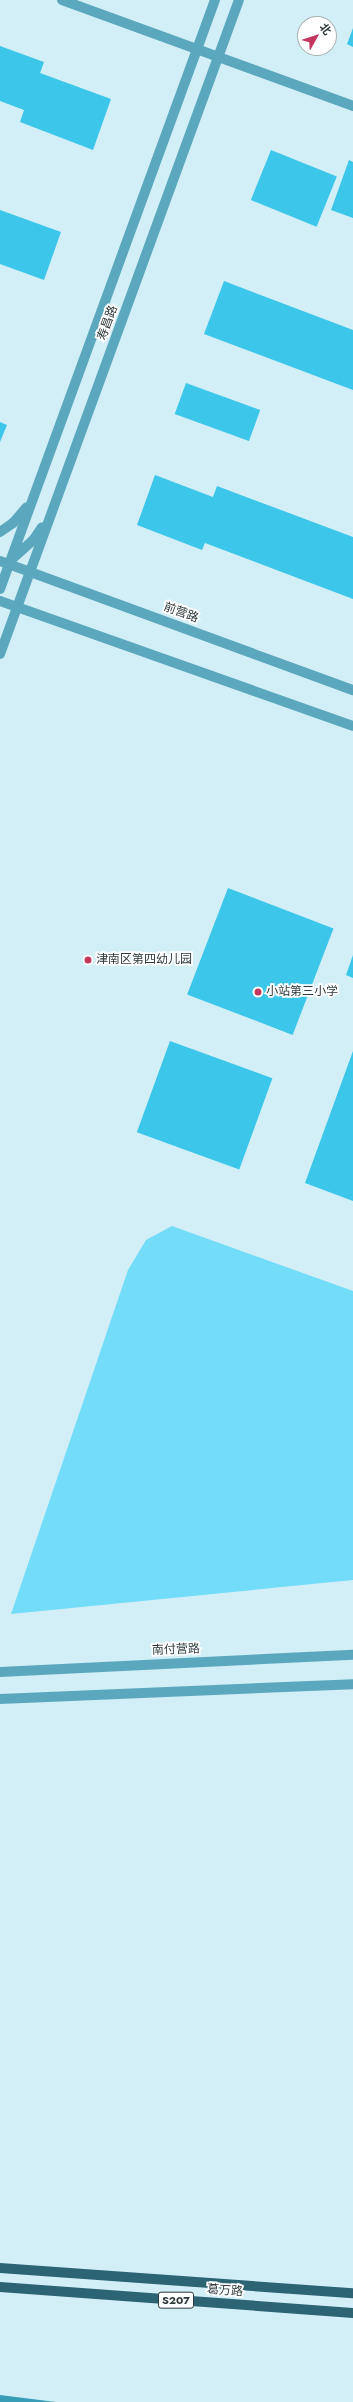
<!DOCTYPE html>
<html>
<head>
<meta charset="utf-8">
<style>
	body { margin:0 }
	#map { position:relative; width:353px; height:2402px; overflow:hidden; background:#d2eff8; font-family:Jost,"Noto Sans SC",sans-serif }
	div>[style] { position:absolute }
	.green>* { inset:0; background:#73dcf9 }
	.water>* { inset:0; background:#389eb8 }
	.building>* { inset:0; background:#3cc6e9; transform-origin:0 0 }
	.minor>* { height:10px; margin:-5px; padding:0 5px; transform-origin:5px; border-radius:5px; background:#5ba8be }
	.major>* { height:10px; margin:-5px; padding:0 5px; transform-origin:5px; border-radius:5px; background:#2d6474 }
	.dots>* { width:11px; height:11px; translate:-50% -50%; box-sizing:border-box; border:2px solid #fff; border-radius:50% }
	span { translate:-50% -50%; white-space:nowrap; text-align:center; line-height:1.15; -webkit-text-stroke:3.5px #fff; paint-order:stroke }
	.shield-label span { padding:1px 3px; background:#fff; border:1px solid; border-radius:3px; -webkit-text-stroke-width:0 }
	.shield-label { font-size:11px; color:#2d393c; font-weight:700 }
	.street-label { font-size:12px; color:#2d393c }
	.poi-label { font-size:12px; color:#2d393c }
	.left { translate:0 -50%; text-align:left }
	.north { position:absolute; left:297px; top:16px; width:40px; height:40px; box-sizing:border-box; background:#fff; border:1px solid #abb0b1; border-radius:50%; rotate:51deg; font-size:11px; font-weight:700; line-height:16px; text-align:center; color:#2d393c }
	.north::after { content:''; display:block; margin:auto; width:14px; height:18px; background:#c5365f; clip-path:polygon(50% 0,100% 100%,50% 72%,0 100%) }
</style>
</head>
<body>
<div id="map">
	<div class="green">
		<div style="clip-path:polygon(172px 1226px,353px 1291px,353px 1580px,11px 1614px,128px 1270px,146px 1240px)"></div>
	</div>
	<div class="water">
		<div style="clip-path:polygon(0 2395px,56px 2402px,0 2402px)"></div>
	</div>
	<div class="building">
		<div style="clip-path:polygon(353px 28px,353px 47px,347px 44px)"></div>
		<div style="clip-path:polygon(0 46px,44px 62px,40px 73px,111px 99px,93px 150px,20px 122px,24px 110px,0 101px)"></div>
		<div style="left:271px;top:150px;width:71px;height:54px;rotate:22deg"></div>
		<div style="clip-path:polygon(349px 160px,353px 162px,353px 218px,331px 210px)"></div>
		<div style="clip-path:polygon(0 210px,61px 232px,44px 280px,0 264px)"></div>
		<div style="clip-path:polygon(224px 281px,353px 330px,353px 390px,204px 334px)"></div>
		<div style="left:186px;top:383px;width:79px;height:33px;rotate:20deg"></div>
		<div style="clip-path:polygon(0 422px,7px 425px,0 442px)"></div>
		<div style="clip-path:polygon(155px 475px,213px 497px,217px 486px,353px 537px,353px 599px,205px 543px,202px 550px,137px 525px)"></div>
		<div style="left:228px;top:888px;width:113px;height:114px;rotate:21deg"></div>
		<div style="clip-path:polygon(353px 955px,353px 978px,346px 975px)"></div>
		<div style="left:170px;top:1041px;width:109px;height:97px;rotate:20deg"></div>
		<div style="clip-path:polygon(353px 1051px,353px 1201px,305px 1183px)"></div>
	</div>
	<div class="minor">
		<div style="left:62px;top:0;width:310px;rotate:20deg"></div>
		<div style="left:0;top:532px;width:16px;rotate:-35deg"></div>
		<div style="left:13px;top:523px;width:21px;rotate:-49deg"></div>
		<div style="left:11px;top:560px;width:31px;rotate:-42deg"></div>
		<div style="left:34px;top:539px;width:14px;rotate:-56deg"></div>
		<div style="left:0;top:561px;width:376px;rotate:20.1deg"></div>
		<div style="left:0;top:589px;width:627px;rotate:-69.95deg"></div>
		<div style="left:0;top:601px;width:374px;rotate:19.5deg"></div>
		<div style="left:0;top:654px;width:696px;rotate:-69.93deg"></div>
		<div style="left:0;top:1672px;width:353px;rotate:-2.8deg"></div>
		<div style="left:0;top:1699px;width:353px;rotate:-2.4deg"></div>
	</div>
	<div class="major">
		<div style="left:0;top:2268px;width:354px;rotate:4.1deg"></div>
		<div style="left:0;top:2287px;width:354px;rotate:4.2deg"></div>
	</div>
	<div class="dots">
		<div style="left:88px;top:960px;background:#c5365f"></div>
		<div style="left:258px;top:992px;background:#c5365f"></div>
	</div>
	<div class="shield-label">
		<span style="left:176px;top:2300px">S207</span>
	</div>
	<div class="street-label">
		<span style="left:108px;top:323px;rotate:-70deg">寿昌路</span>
		<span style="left:181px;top:613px;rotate:20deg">前营路</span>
		<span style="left:176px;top:1650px;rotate:-2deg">南付营路</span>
		<span style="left:225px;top:2291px;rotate:4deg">葛万路</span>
	</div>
	<div class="poi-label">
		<span class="left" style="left:96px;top:960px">津南区第四幼儿园</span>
		<span class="left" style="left:266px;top:992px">小站第三小学</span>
	</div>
	<div class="north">北</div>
</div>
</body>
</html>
